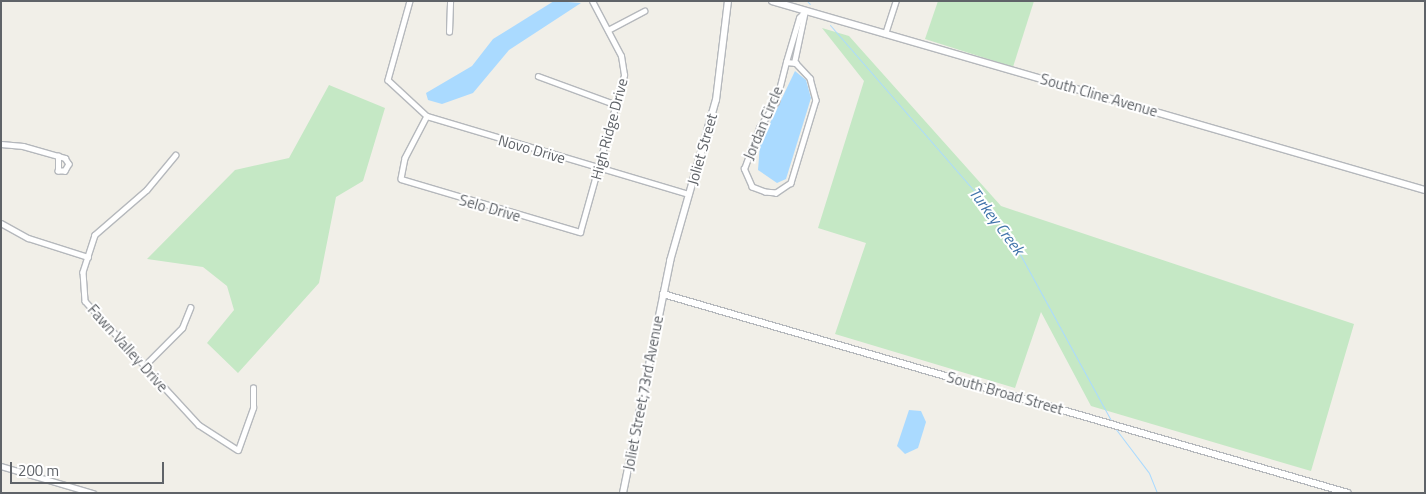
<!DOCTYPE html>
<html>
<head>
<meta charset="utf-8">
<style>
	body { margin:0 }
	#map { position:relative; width:1426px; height:494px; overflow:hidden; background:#f1efe8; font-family:"Titillium Web",sans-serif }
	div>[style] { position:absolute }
	.green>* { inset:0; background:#c5e8c5 }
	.water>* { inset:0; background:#aadaff }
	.stream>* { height:1px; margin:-0.5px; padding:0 0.5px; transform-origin:0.5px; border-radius:0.5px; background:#aadaff }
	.roads { filter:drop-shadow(1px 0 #b5b8bc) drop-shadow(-1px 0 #b5b8bc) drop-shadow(0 1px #b5b8bc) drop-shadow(0 -1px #b5b8bc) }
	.street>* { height:4.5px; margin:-2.25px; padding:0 2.25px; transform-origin:2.25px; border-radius:2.25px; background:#fff }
	.secondary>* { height:6px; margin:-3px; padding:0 3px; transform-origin:3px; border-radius:3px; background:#fff }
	span { translate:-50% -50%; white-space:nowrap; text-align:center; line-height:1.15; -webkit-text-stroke:4px #fff; paint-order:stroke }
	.street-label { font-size:15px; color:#5f6368 }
	.water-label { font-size:16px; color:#4174aa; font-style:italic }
	.frame { position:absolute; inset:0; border:2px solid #5f6368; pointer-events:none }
	.scale { position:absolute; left:10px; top:462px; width:154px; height:22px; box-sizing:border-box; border:2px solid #5f6368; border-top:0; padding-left:6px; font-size:15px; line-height:18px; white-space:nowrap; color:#5f6368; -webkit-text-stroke:4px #fff; paint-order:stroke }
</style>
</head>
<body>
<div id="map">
	<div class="green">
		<div style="clip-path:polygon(938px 1px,1034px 1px,1013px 67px,925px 39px)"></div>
		<div style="clip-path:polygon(822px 28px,849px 36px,1001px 206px,1354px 324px,1311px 471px,1091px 406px,1041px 312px,1015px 388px,835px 334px,866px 243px,818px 228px,864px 81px)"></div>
		<div style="clip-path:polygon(329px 85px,385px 108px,363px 181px,336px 197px,319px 283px,238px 373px,207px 343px,234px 310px,227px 286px,203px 267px,147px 259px,235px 170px,289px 158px)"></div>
	</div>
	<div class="water">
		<div style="clip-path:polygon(554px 1px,581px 3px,509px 50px,473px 93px,442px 104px,428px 100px,426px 93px,472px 66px,493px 39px)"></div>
		<div style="clip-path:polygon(795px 71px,806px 80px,811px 98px,786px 179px,777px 183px,758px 170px,760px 144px)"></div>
		<div style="clip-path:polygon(909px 410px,921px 411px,926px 422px,918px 448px,905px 454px,897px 446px)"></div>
	</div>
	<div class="stream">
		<div style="left:807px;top:1px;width:4px;rotate:45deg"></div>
		<div style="left:830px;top:25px;width:265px;rotate:49deg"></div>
		<div style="left:1004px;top:225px;width:225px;rotate:61.3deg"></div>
		<div style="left:1115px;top:428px;width:56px;rotate:52.9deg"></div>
		<div style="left:1149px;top:473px;width:22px;rotate:68deg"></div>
	</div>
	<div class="roads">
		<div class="street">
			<div style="left:410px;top:1px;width:82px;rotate:105.6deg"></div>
			<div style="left:388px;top:80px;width:53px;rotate:42.7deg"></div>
			<div style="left:427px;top:116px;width:273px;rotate:16.6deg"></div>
			<div style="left:608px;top:30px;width:41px;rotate:-27.8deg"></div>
			<div style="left:449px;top:32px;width:31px;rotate:-88deg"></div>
			<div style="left:885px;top:34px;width:35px;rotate:-72deg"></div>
			<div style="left:786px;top:62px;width:10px;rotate:6deg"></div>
			<div style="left:796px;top:63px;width:21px;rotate:47deg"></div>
			<div style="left:810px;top:78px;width:23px;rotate:75deg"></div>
			<div style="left:816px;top:100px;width:87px;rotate:106.8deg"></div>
			<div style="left:791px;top:183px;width:18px;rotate:146deg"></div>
			<div style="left:776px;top:193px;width:11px;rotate:-175deg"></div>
			<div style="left:765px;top:192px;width:14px;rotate:-159deg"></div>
			<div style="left:752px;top:187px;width:20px;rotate:-114deg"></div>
			<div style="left:744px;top:169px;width:44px;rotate:-69.9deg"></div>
			<div style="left:759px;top:128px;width:31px;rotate:-57deg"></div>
			<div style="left:776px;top:102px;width:41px;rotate:-76deg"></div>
			<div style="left:786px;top:62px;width:46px;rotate:-73.5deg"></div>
			<div style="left:799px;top:18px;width:9px;rotate:-49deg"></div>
			<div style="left:794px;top:63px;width:53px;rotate:-78.1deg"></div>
			<div style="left:538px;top:76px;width:84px;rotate:20.2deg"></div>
			<div style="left:427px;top:116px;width:47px;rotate:117.6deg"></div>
			<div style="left:405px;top:158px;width:21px;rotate:101deg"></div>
			<div style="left:401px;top:179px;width:187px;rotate:16.5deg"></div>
			<div style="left:580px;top:232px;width:163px;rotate:-74.3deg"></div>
			<div style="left:624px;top:75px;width:19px;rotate:-99deg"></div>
			<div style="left:621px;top:56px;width:62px;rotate:-117.8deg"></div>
			<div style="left:1px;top:144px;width:22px;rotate:5deg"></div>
			<div style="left:23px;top:146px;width:44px;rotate:15.9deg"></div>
			<div style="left:65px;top:158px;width:7px;rotate:56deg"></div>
			<div style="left:69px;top:164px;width:8px;rotate:120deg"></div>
			<div style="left:65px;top:171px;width:7px;rotate:180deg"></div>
			<div style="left:58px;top:171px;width:15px;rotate:-90deg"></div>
			<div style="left:176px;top:155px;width:45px;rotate:129.6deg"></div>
			<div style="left:147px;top:190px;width:69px;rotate:139.1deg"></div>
			<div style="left:95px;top:235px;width:39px;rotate:108deg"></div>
			<div style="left:83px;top:272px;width:29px;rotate:86deg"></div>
			<div style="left:85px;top:301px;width:168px;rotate:47.4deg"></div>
			<div style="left:199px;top:425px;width:46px;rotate:32.7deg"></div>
			<div style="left:238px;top:450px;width:45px;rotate:-70.3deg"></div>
			<div style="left:253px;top:408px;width:20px;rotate:-90deg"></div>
			<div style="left:1px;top:223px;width:31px;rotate:29deg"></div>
			<div style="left:28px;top:238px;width:63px;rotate:17.6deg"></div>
			<div style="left:144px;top:366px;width:54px;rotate:-45deg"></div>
			<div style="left:182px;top:328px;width:22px;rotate:-68deg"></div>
			<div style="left:1px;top:466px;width:96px;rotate:16.4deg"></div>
		</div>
		<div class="secondary">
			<div style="left:772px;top:1px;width:680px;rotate:16.14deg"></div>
			<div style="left:663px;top:294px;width:713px;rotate:16.2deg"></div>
			<div style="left:623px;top:493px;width:237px;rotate:-78.5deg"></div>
			<div style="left:670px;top:261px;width:167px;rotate:-74.1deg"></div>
			<div style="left:716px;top:100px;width:100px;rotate:-83.1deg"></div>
		</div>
	</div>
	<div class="street-label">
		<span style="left:1099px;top:95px;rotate:16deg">South Cline Avenue</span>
		<span style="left:763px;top:123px;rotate:-67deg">Jordan Circle</span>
		<span style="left:609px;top:129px;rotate:-75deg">High Ridge Drive</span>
		<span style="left:532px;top:149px;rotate:16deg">Novo Drive</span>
		<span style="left:702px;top:149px;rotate:-74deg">Joliet Street</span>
		<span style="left:490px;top:208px;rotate:16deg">Selo Drive</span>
		<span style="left:128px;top:348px;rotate:48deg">Fawn Valley Drive</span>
		<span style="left:643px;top:393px;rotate:-79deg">Joliet Street;73rd Avenue</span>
		<span style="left:1005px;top:393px;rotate:16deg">South Broad Street</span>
	</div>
	<div class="water-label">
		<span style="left:997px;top:221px;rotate:53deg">Turkey Creek</span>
	</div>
	<div class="frame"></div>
	<div class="scale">200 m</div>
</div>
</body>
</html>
